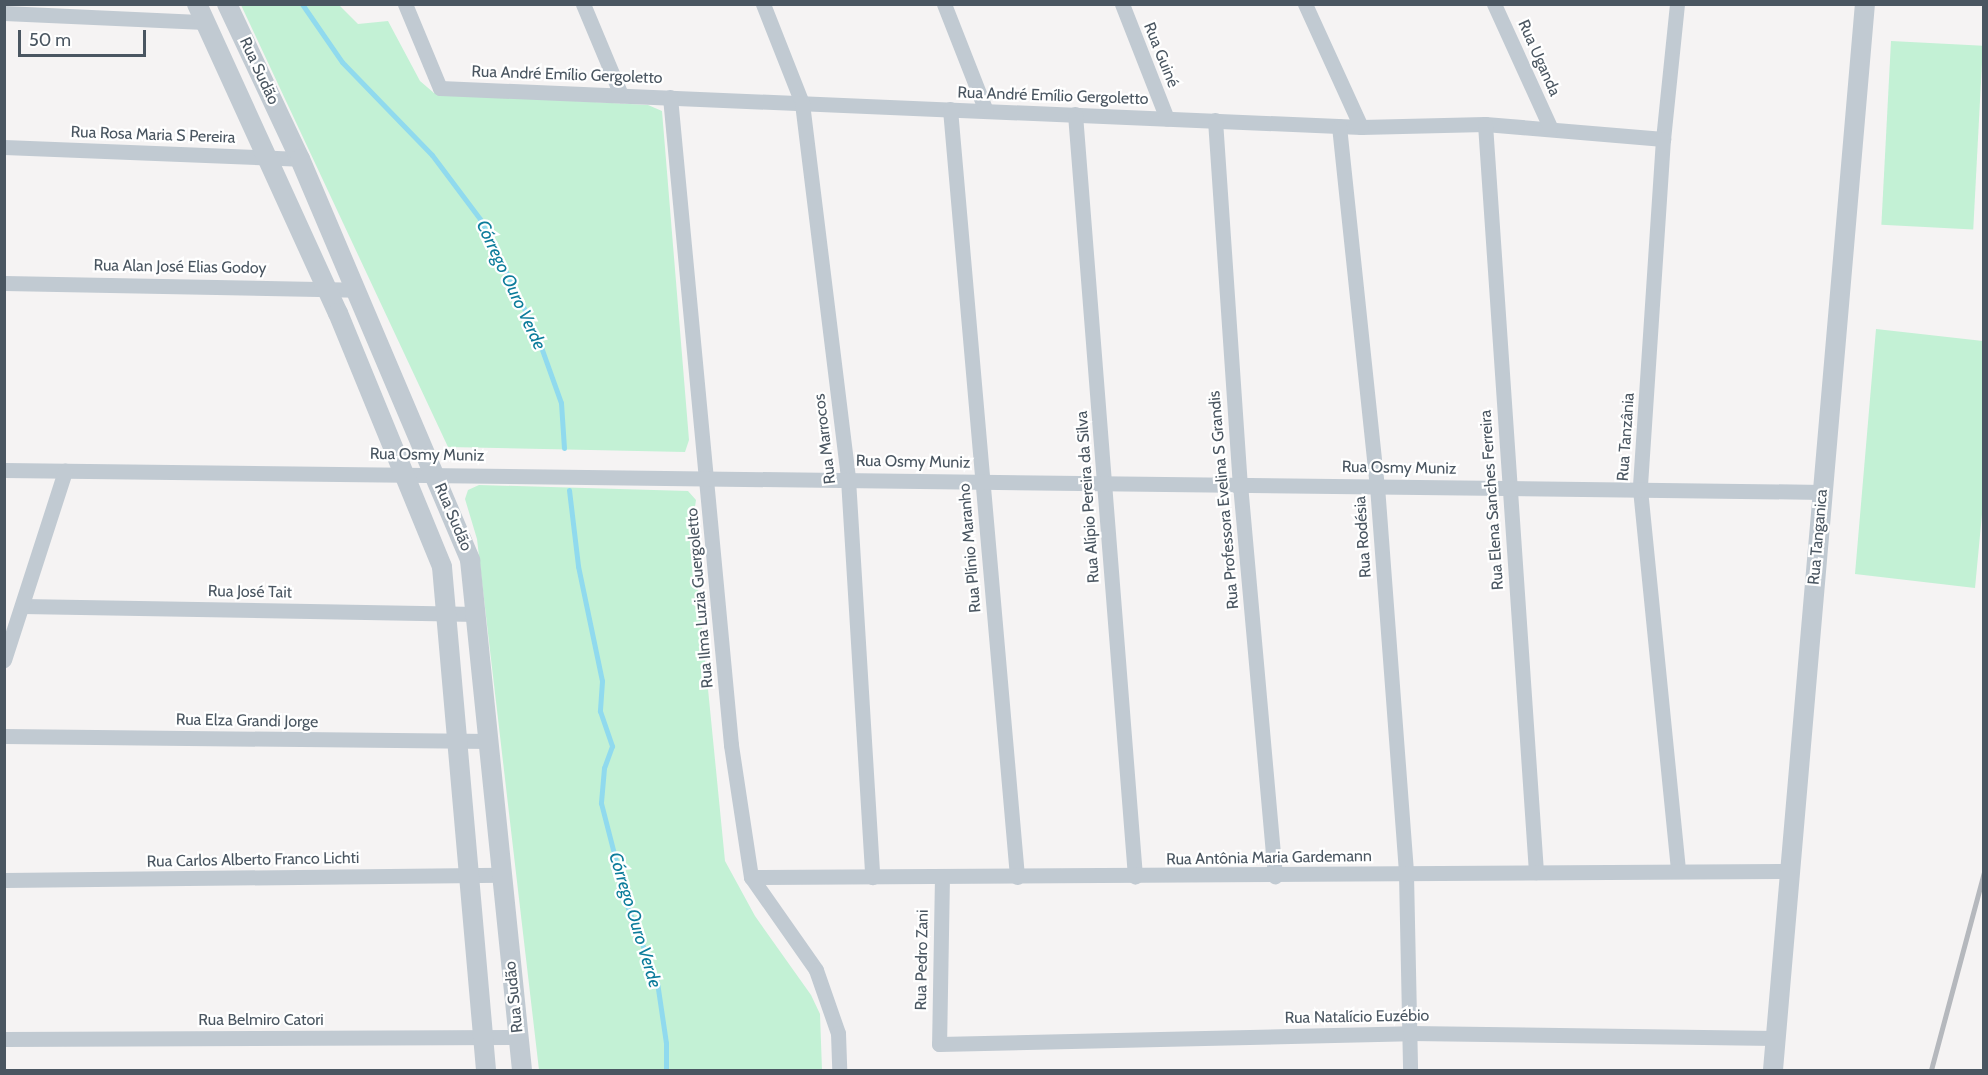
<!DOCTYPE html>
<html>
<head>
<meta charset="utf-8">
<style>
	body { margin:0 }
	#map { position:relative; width:1988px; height:1075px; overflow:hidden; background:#f5f3f3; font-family:Cabin,sans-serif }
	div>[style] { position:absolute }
	.green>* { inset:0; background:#c3f1d5; transform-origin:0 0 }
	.stream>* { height:5px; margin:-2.5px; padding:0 2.5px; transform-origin:2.5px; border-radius:2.5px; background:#90daee }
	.minor>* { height:15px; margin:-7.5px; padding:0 7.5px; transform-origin:7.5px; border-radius:7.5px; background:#c1cad2 }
	.tertiary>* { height:20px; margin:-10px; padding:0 10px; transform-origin:10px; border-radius:10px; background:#c1cad2 }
	.rail>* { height:4.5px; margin:-2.25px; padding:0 2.25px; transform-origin:2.25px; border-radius:2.25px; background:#b5b8bd }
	span { translate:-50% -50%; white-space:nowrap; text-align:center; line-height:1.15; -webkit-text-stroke:4.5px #fff; paint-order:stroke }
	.street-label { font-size:16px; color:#4a5661 }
	.water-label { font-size:18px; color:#0c7c9b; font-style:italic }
	.frame { position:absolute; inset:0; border:6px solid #4a5661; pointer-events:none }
	.scale { position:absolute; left:18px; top:30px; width:128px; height:27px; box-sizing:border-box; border:3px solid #4a5661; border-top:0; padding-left:8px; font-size:18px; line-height:21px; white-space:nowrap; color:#4a5661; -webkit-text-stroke:4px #fff; paint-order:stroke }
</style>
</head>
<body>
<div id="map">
	<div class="green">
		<div style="clip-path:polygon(241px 5px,339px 5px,358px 24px,388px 21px,420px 81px,434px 93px,648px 105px,662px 111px,689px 440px,685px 452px,448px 447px)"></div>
		<div style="left:1891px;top:41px;width:92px;height:184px;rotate:3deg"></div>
		<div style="clip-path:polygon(1876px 329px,1983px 341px,1984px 493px,1975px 588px,1855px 574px)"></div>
		<div style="clip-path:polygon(479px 485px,688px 491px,696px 500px,692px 527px,725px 861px,755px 916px,811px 995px,820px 1014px,822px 1070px,539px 1070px,477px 539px,465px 499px,468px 490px)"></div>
	</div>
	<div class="stream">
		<div style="left:302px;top:4px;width:70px;rotate:55.4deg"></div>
		<div style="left:342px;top:62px;width:129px;rotate:45.9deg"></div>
		<div style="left:432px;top:155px;width:80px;rotate:53.1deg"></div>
		<div style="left:480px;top:219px;width:127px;rotate:63.8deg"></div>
		<div style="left:536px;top:333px;width:74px;rotate:70.3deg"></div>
		<div style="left:561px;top:403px;width:45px;rotate:86.2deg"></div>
		<div style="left:569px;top:490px;width:77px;rotate:83.2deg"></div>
		<div style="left:578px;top:566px;width:117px;rotate:78.2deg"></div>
		<div style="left:602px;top:681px;width:30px;rotate:94deg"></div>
		<div style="left:600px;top:711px;width:37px;rotate:71deg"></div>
		<div style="left:612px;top:746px;width:23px;rotate:110deg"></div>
		<div style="left:604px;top:768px;width:35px;rotate:95deg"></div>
		<div style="left:601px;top:803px;width:108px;rotate:75.6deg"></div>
		<div style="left:628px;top:908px;width:79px;rotate:68.6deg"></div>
		<div style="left:657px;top:982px;width:62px;rotate:81.6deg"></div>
		<div style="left:666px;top:1043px;width:27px;rotate:90deg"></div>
	</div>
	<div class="minor">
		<div style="left:405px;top:4px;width:91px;rotate:67.4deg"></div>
		<div style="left:440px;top:88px;width:922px;rotate:2.42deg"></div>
		<div style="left:1361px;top:127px;width:124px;rotate:-1.4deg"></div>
		<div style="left:1485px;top:124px;width:179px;rotate:4.8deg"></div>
		<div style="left:583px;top:4px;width:99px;rotate:67.3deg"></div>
		<div style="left:763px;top:4px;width:106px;rotate:68.5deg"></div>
		<div style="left:802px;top:103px;width:379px;rotate:83deg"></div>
		<div style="left:848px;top:479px;width:399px;rotate:86.5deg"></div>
		<div style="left:944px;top:4px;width:115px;rotate:68.6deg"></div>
		<div style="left:1122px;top:4px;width:123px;rotate:68.6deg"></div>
		<div style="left:1305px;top:4px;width:135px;rotate:65.5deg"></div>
		<div style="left:1494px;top:4px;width:135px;rotate:65.5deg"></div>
		<div style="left:1677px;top:4px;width:136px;rotate:95.9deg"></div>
		<div style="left:1663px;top:139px;width:351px;rotate:93.8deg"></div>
		<div style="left:1640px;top:489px;width:384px;rotate:84.3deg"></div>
		<div style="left:4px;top:13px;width:201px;rotate:2.6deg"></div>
		<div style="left:670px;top:97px;width:651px;rotate:84.62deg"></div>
		<div style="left:731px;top:745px;width:134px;rotate:81.4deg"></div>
		<div style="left:751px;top:877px;width:113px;rotate:55deg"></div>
		<div style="left:816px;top:970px;width:67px;rotate:70.8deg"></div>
		<div style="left:838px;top:1033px;width:37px;rotate:88deg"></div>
		<div style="left:950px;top:109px;width:771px;rotate:85.01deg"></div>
		<div style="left:1075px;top:114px;width:765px;rotate:85.5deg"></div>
		<div style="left:1215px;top:120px;width:365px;rotate:86.1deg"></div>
		<div style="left:1240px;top:484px;width:394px;rotate:84.9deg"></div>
		<div style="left:1485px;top:124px;width:750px;rotate:86.1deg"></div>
		<div style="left:1339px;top:126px;width:362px;rotate:84deg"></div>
		<div style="left:1377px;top:486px;width:389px;rotate:85.7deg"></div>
		<div style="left:1406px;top:874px;width:196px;rotate:88.8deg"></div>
		<div style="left:4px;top:147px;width:296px;rotate:2.3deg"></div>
		<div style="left:4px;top:283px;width:352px;rotate:1.1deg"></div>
		<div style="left:4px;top:470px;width:1818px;rotate:0.69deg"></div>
		<div style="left:22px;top:606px;width:455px;rotate:1deg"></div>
		<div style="left:4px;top:660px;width:199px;rotate:-72.1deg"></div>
		<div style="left:4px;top:736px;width:486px;rotate:0.6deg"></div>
		<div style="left:942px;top:876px;width:168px;rotate:91deg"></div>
		<div style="left:939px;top:1044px;width:471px;rotate:-1.3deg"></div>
		<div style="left:1410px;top:1033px;width:365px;rotate:0.8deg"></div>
		<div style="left:751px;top:877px;width:1037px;rotate:-0.33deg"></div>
		<div style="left:4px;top:880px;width:498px;rotate:-0.6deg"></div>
		<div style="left:4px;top:1039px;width:514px;rotate:-0.22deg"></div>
	</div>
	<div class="tertiary">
		<div style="left:197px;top:4px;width:340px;rotate:65.5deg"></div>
		<div style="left:338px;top:313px;width:274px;rotate:67.7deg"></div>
		<div style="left:442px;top:567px;width:505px;rotate:85deg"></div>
		<div style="left:227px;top:4px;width:171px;rotate:64.8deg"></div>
		<div style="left:300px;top:159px;width:436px;rotate:67deg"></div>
		<div style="left:470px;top:560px;width:513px;rotate:84.18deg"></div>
		<div style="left:1773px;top:1070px;width:1070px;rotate:-85.07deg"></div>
	</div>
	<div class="rail">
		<div style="left:1931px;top:1070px;width:205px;rotate:-75deg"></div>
	</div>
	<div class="street-label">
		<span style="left:1161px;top:55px;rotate:68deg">Rua Guiné</span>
		<span style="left:1539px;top:58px;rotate:66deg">Rua Uganda</span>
		<span style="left:259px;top:71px;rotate:65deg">Rua Sudão</span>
		<span style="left:567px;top:75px;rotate:2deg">Rua André Emílio Gergoletto</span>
		<span style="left:1053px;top:96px;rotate:2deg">Rua André Emílio Gergoletto</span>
		<span style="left:153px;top:135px;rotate:2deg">Rua Rosa Maria S Pereira</span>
		<span style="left:180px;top:267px;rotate:1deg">Rua Alan José Elias Godoy</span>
		<span style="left:1626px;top:437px;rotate:-86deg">Rua Tanzânia</span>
		<span style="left:825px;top:439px;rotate:-97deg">Rua Marrocos</span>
		<span style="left:427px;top:455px;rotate:1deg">Rua Osmy Muniz</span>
		<span style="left:913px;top:462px;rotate:1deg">Rua Osmy Muniz</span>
		<span style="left:1399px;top:468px;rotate:1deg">Rua Osmy Muniz</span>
		<span style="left:1088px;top:497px;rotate:-94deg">Rua Alípio Pereira da Silva</span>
		<span style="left:1224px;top:500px;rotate:-95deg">Rua Professora Evelina S Grandis</span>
		<span style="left:1492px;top:500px;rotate:-94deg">Rua Elena Sanches Ferreira</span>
		<span style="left:453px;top:517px;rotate:67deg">Rua Sudão</span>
		<span style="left:1363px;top:537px;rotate:-94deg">Rua Rodésia</span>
		<span style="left:1818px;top:537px;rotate:-85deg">Rua Tanganica</span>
		<span style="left:970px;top:548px;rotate:-95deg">Rua Plínio Maranho</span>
		<span style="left:250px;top:592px;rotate:1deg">Rua José Tait</span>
		<span style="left:700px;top:598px;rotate:-95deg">Rua Ilma Luzia Guergoletto</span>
		<span style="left:247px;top:721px;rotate:1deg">Rua Elza Grandi Jorge</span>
		<span style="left:1269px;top:858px;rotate:-1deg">Rua Antônia Maria Gardemann</span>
		<span style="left:253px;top:860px;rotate:-1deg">Rua Carlos Alberto Franco Lichti</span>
		<span style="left:922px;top:960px;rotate:-89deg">Rua Pedro Zani</span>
		<span style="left:514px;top:997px;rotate:-96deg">Rua Sudão</span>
		<span style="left:1357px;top:1017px;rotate:-1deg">Rua Natalício Euzébio</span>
		<span style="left:261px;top:1020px">Rua Belmiro Catori</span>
	</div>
	<div class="water-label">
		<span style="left:511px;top:285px;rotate:65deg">Córrego Ouro Verde</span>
		<span style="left:635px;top:920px;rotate:73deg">Córrego Ouro Verde</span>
	</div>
	<div class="frame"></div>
	<div class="scale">50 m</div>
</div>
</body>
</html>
